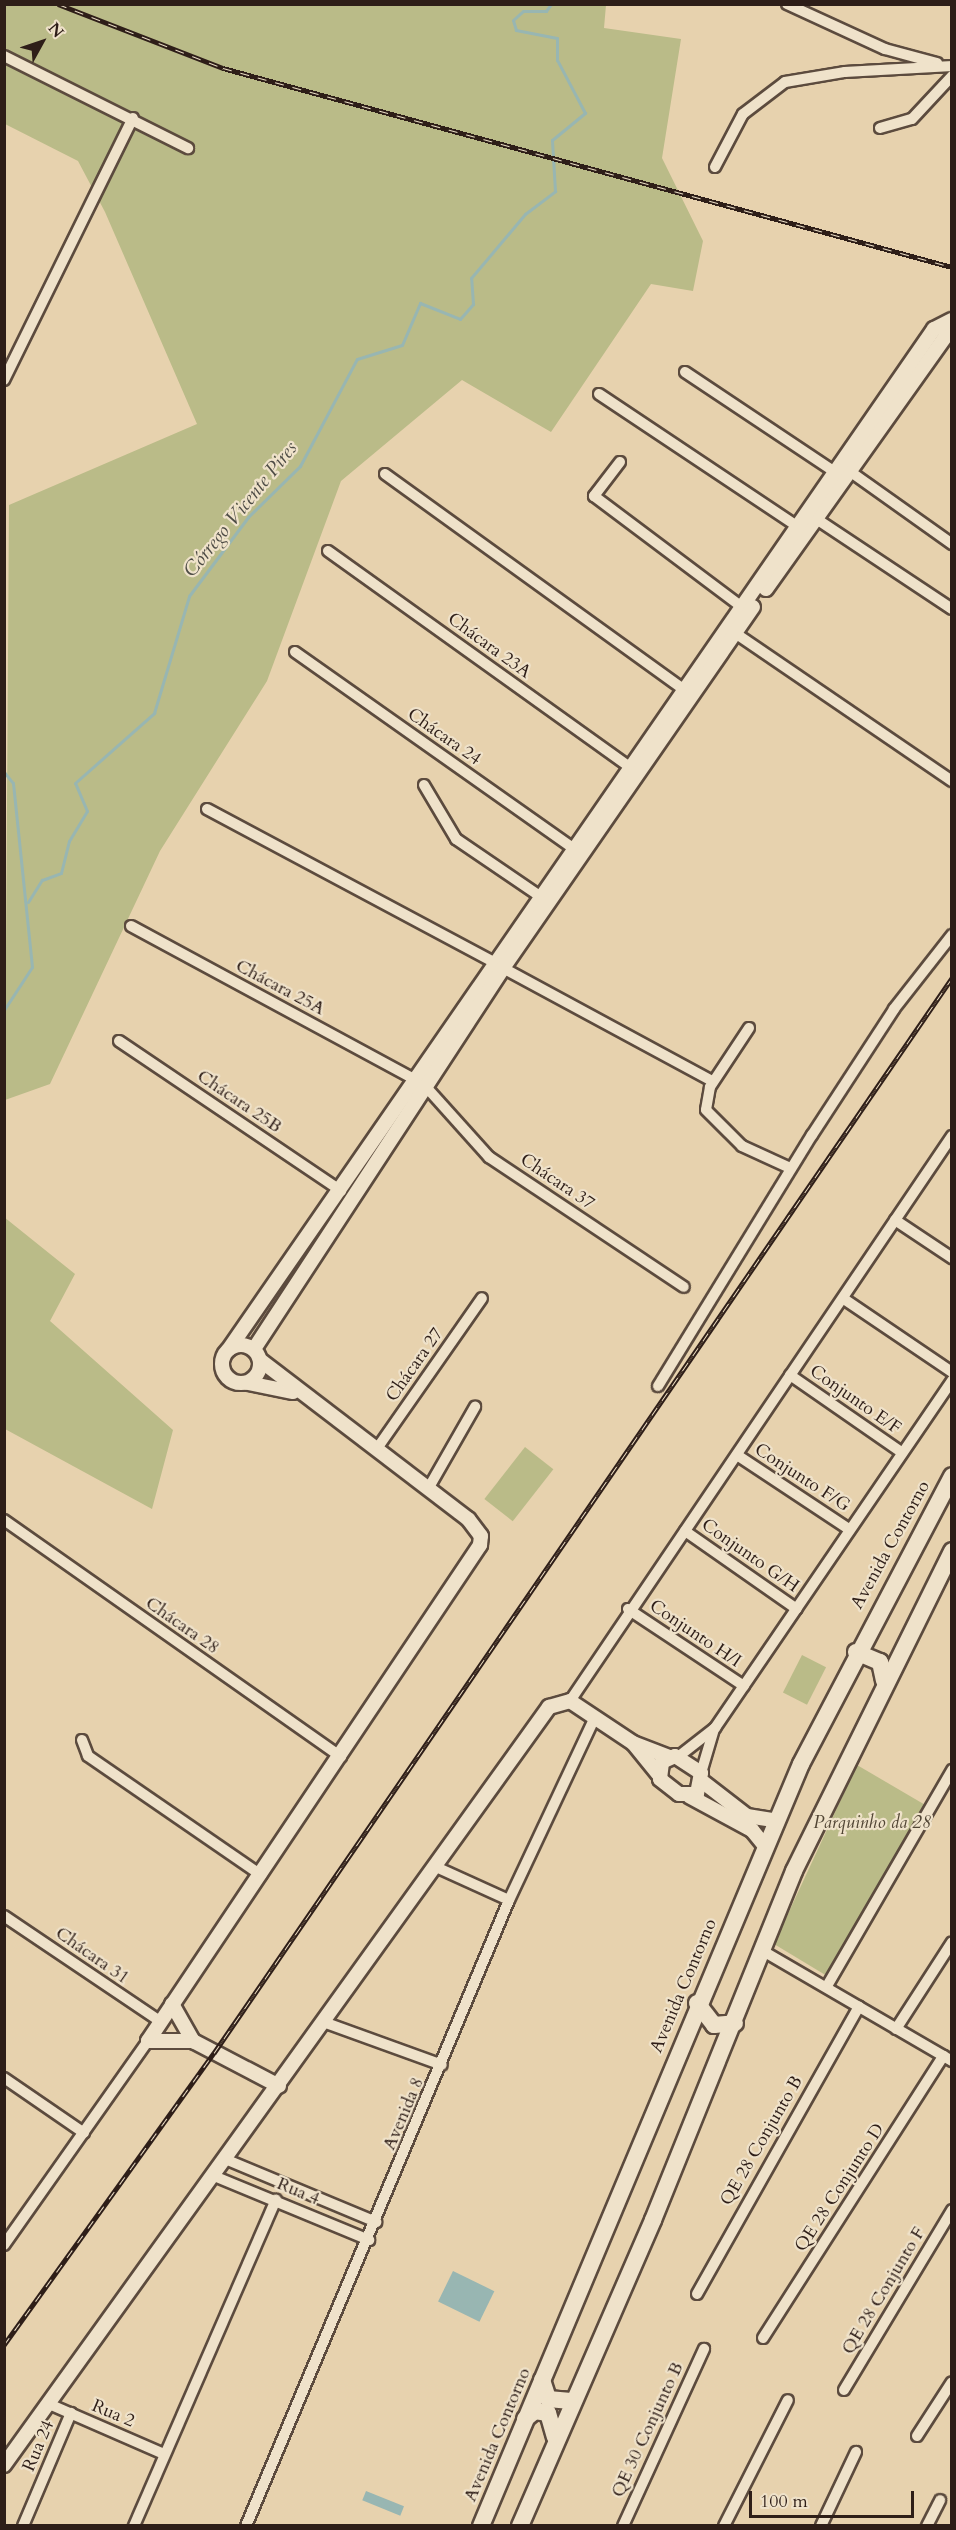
<!DOCTYPE html>
<html>
<head>
<meta charset="utf-8">
<style>
	body { margin:0 }
	#map { position:relative; width:956px; height:2530px; overflow:hidden; background:#e7d2ae; font-family:Cardo,serif }
	div>[style] { position:absolute }
	.green>* { inset:0; background:#babb88; transform-origin:0 0 }
	.water>* { inset:0; background:#98b6b2; transform-origin:0 0 }
	.stream>* { height:3px; margin:-1.5px; padding:0 1.5px; transform-origin:1.5px; border-radius:1.5px; background:#98b6b2 }
	.roads { filter:drop-shadow(2px 0 #5c4b3e) drop-shadow(-2px 0 #5c4b3e) drop-shadow(0 2px #5c4b3e) drop-shadow(0 -2px #5c4b3e) }
	.minor>* { height:10px; margin:-5px; padding:0 5px; transform-origin:5px; border-radius:5px; background:#efe2ca }
	.tertiary>* { height:14px; margin:-7px; padding:0 7px; transform-origin:7px; border-radius:7px; background:#efe2ca }
	.tertiary>.ring { margin:-7px; padding:0; box-sizing:content-box; background:none; border:14px solid #efe2ca; border-radius:50% }
	.secondary>* { height:16px; margin:-8px; padding:0 8px; transform-origin:8px; border-radius:8px; background:#efe2ca }
	.rail>* { height:5px; margin-top:-2.5px; transform-origin:0; background:repeating-linear-gradient(90deg,#efe2ca 0 9px,#2e1e18 0 18px); box-sizing:border-box; border-block:2px solid #2e1e18 }
	span { translate:-50% -50%; white-space:nowrap; text-align:center; line-height:1.15; -webkit-text-stroke:4.5px #efe2ca; paint-order:stroke }
	.street-label { font-size:18px; color:#2e1e18 }
	.park-label { font-size:18px; color:#514534; font-style:italic }
	.water-label { font-size:20px; color:#4e4c46; font-style:italic }
	.frame { position:absolute; inset:0; border:6px solid #2e1e18; pointer-events:none }
	.north { position:absolute; left:12px; top:12px; width:60px; height:60px; -webkit-text-stroke:4px #efe2ca; paint-order:stroke; rotate:50deg; font-size:16px; font-weight:700; line-height:24px; text-align:center; color:#2e1e18 }
	.north::after { content:''; display:block; margin:auto; width:21px; height:27px; background:#2e1e18; clip-path:polygon(50% 0,100% 100%,50% 72%,0 100%) }
	.scale { position:absolute; left:749px; top:2491px; width:165px; height:27px; box-sizing:border-box; border:3px solid #2e1e18; border-top:0; padding-left:8px; font-size:18px; line-height:21px; white-space:nowrap; color:#2e1e18; -webkit-text-stroke:4px #efe2ca; paint-order:stroke }
</style>
</head>
<body>
<div id="map">
	<div class="green">
		<div style="clip-path:polygon(5px 5px,606px 5px,604px 28px,681px 39px,662px 158px,703px 241px,693px 291px,651px 284px,551px 432px,462px 380px,341px 481px,267px 681px,160px 851px,50px 1084px,5px 1100px,9px 505px,197px 424px,105px 212px,78px 161px,5px 124px)"></div>
		<div style="clip-path:polygon(4px 1217px,75px 1274px,50px 1321px,173px 1430px,152px 1509px,5px 1429px)"></div>
		<div style="left:525px;top:1447px;width:36px;height:66px;rotate:38deg"></div>
		<div style="left:802px;top:1655px;width:27px;height:42px;rotate:27deg"></div>
		<div style="clip-path:polygon(857px 1765px,927px 1806px,827px 1976px,774px 1944px)"></div>
	</div>
	<div class="water">
		<div style="left:453px;top:2271px;width:46px;height:34px;rotate:26deg"></div>
		<div style="left:366px;top:2491px;width:41px;height:10px;rotate:22deg"></div>
	</div>
	<div class="stream">
		<div style="left:4px;top:772px;width:14px;rotate:51deg"></div>
		<div style="left:13px;top:783px;width:185px;rotate:84.1deg"></div>
		<div style="left:32px;top:967px;width:51px;rotate:123.1deg"></div>
		<div style="left:28px;top:902px;width:26px;rotate:-58deg"></div>
		<div style="left:42px;top:880px;width:20px;rotate:-20deg"></div>
		<div style="left:61px;top:873px;width:33px;rotate:-76deg"></div>
		<div style="left:69px;top:841px;width:35px;rotate:-59deg"></div>
		<div style="left:87px;top:811px;width:30px;rotate:-113deg"></div>
		<div style="left:75px;top:783px;width:106px;rotate:-41.5deg"></div>
		<div style="left:154px;top:713px;width:122px;rotate:-73.3deg"></div>
		<div style="left:189px;top:596px;width:99px;rotate:-53.2deg"></div>
		<div style="left:248px;top:517px;width:73px;rotate:-44.4deg"></div>
		<div style="left:300px;top:466px;width:121px;rotate:-62deg"></div>
		<div style="left:357px;top:359px;width:47px;rotate:-17.3deg"></div>
		<div style="left:402px;top:345px;width:46px;rotate:-66.8deg"></div>
		<div style="left:420px;top:303px;width:43px;rotate:21.8deg"></div>
		<div style="left:460px;top:319px;width:20px;rotate:-49deg"></div>
		<div style="left:473px;top:304px;width:26px;rotate:-94deg"></div>
		<div style="left:471px;top:278px;width:84px;rotate:-49.8deg"></div>
		<div style="left:525px;top:214px;width:38px;rotate:-37deg"></div>
		<div style="left:555px;top:191px;width:51px;rotate:-93.4deg"></div>
		<div style="left:552px;top:140px;width:43px;rotate:-39.3deg"></div>
		<div style="left:585px;top:113px;width:60px;rotate:-117.8deg"></div>
		<div style="left:557px;top:60px;width:22px;rotate:-90deg"></div>
		<div style="left:557px;top:38px;width:42px;rotate:-169deg"></div>
		<div style="left:516px;top:30px;width:10px;rotate:-107deg"></div>
		<div style="left:513px;top:20px;width:13px;rotate:-42deg"></div>
		<div style="left:523px;top:11px;width:23px"></div>
		<div style="left:546px;top:11px;width:9px;rotate:-54deg"></div>
	</div>
	<div class="roads">
		<div class="minor">
			<div style="left:787px;top:4px;width:108px;rotate:24.7deg"></div>
			<div style="left:885px;top:49px;width:54px;rotate:15.1deg"></div>
			<div style="left:4px;top:56px;width:206px;rotate:26.6deg"></div>
			<div style="left:880px;top:128px;width:33px;rotate:-16deg"></div>
			<div style="left:912px;top:119px;width:59px;rotate:-47.1deg"></div>
			<div style="left:715px;top:167px;width:60px;rotate:-62.2deg"></div>
			<div style="left:743px;top:114px;width:53px;rotate:-37.3deg"></div>
			<div style="left:785px;top:82px;width:61px;rotate:-9.5deg"></div>
			<div style="left:845px;top:72px;width:107px;rotate:-3.2deg"></div>
			<div style="left:685px;top:372px;width:180px;rotate:33.7deg"></div>
			<div style="left:4px;top:380px;width:292px;rotate:-63.8deg"></div>
			<div style="left:599px;top:394px;width:238px;rotate:33.7deg"></div>
			<div style="left:620px;top:462px;width:43px;rotate:127.4deg"></div>
			<div style="left:594px;top:496px;width:185px;rotate:36.9deg"></div>
			<div style="left:848px;top:470px;width:128px;rotate:35.4deg"></div>
			<div style="left:385px;top:474px;width:369px;rotate:35.8deg"></div>
			<div style="left:815px;top:518px;width:164px;rotate:33.6deg"></div>
			<div style="left:328px;top:551px;width:371px;rotate:35.6deg"></div>
			<div style="left:735px;top:633px;width:263px;rotate:34.3deg"></div>
			<div style="left:295px;top:652px;width:342px;rotate:35.2deg"></div>
			<div style="left:424px;top:785px;width:63px;rotate:59.3deg"></div>
			<div style="left:456px;top:839px;width:110px;rotate:34.3deg"></div>
			<div style="left:207px;top:809px;width:327px;rotate:28.1deg"></div>
			<div style="left:131px;top:926px;width:322px;rotate:28.4deg"></div>
			<div style="left:503px;top:968px;width:238px;rotate:28.4deg"></div>
			<div style="left:749px;top:1028px;width:71px;rotate:123.5deg"></div>
			<div style="left:710px;top:1087px;width:23px;rotate:100deg"></div>
			<div style="left:706px;top:1110px;width:51px;rotate:45deg"></div>
			<div style="left:742px;top:1146px;width:53px;rotate:24.6deg"></div>
			<div style="left:119px;top:1041px;width:268px;rotate:34deg"></div>
			<div style="left:427px;top:1088px;width:93px;rotate:48.1deg"></div>
			<div style="left:489px;top:1157px;width:234px;rotate:33.7deg"></div>
			<div style="left:895px;top:1220px;width:69px;rotate:33.7deg"></div>
			<div style="left:844px;top:1299px;width:130px;rotate:34.1deg"></div>
			<div style="left:790px;top:1375px;width:135px;rotate:34.7deg"></div>
			<div style="left:658px;top:1386px;width:294px;rotate:-58.5deg"></div>
			<div style="left:812px;top:1135px;width:150px;rotate:-56.9deg"></div>
			<div style="left:894px;top:1009px;width:94px;rotate:-51.9deg"></div>
			<div style="left:376px;top:1450px;width:185px;rotate:-55.1deg"></div>
			<div style="left:737px;top:1455px;width:134px;rotate:33.5deg"></div>
			<div style="left:428px;top:1489px;width:95px;rotate:-60.2deg"></div>
			<div style="left:4px;top:1520px;width:412px;rotate:35.1deg"></div>
			<div style="left:685px;top:1531px;width:136px;rotate:34.9deg"></div>
			<div style="left:628px;top:1609px;width:139px;rotate:33.6deg"></div>
			<div style="left:570px;top:1701px;width:682px;rotate:-55.94deg"></div>
			<div style="left:82px;top:1740px;width:17px;rotate:69deg"></div>
			<div style="left:88px;top:1756px;width:210px;rotate:34.5deg"></div>
			<div style="left:679px;top:1756px;width:46px;rotate:-37.9deg"></div>
			<div style="left:715px;top:1728px;width:421px;rotate:-55.7deg"></div>
			<div style="left:701px;top:1773px;width:46px;rotate:-73.5deg"></div>
			<div style="left:434px;top:1866px;width:82px;rotate:24.4deg"></div>
			<div style="left:4px;top:1916px;width:189px;rotate:34deg"></div>
			<div style="left:763px;top:1951px;width:219px;rotate:30.2deg"></div>
			<div style="left:827px;top:1986px;width:250px;rotate:-59.9deg"></div>
			<div style="left:326px;top:2023px;width:123px;rotate:19.9deg"></div>
			<div style="left:896px;top:2029px;width:103px;rotate:-57.2deg"></div>
			<div style="left:4px;top:2078px;width:97px;rotate:34.5deg"></div>
			<div style="left:225px;top:2159px;width:164px;rotate:22.6deg"></div>
			<div style="left:214px;top:2176px;width:168px;rotate:22.4deg"></div>
			<div style="left:4px;top:2245px;width:250px;rotate:-54.8deg"></div>
			<div style="left:697px;top:2294px;width:330px;rotate:-60.6deg"></div>
			<div style="left:763px;top:2338px;width:335px;rotate:-57.4deg"></div>
			<div style="left:844px;top:2390px;width:210px;rotate:-59deg"></div>
			<div style="left:49px;top:2404px;width:125px;rotate:23.5deg"></div>
			<div style="left:917px;top:2436px;width:64px;rotate:-57.1deg"></div>
			<div style="left:23px;top:2526px;width:123px;rotate:-67deg"></div>
			<div style="left:134px;top:2526px;width:356px;rotate:-66.5deg"></div>
			<div style="left:246px;top:2526px;width:679px;rotate:-67.21deg"></div>
			<div style="left:509px;top:1900px;width:202px;rotate:-64.8deg"></div>
			<div style="left:623px;top:2526px;width:195px;rotate:-65.4deg"></div>
			<div style="left:724px;top:2526px;width:141px;rotate:-63.1deg"></div>
			<div style="left:821px;top:2526px;width:82px;rotate:-64.7deg"></div>
			<div style="left:927px;top:2526px;width:29px;rotate:-63deg"></div>
		</div>
		<div class="tertiary">
			<div style="left:766px;top:589px;width:321px;rotate:-54.6deg"></div>
			<div class="ring" style="left:222px;top:1345px;width:24px;height:24px"></div>
			<div style="left:229px;top:1349px;width:1240px;rotate:-55.35deg"></div>
			<div style="left:934px;top:329px;width:20px;rotate:-27deg"></div>
			<div style="left:254px;top:1349px;width:455px;rotate:-56.8deg"></div>
			<div style="left:503px;top:968px;width:439px;rotate:-55.3deg"></div>
			<div style="left:248px;top:1383px;width:46px;rotate:11.3deg"></div>
			<div style="left:634px;top:1744px;width:38px;rotate:51deg"></div>
			<div style="left:675px;top:1756px;width:31px;rotate:33deg"></div>
			<div style="left:701px;top:1773px;width:21px;rotate:101deg"></div>
			<div style="left:697px;top:1794px;width:18px;rotate:180deg"></div>
			<div style="left:679px;top:1794px;width:24px;rotate:-142deg"></div>
			<div style="left:660px;top:1779px;width:17px;rotate:-83deg"></div>
			<div style="left:662px;top:1762px;width:14px;rotate:-25deg"></div>
			<div style="left:703px;top:1782px;width:56px;rotate:37.7deg"></div>
			<div style="left:747px;top:1816px;width:30px;rotate:9deg"></div>
			<div style="left:689px;top:1796px;width:72px;rotate:28.4deg"></div>
			<div style="left:752px;top:1830px;width:22px;rotate:51deg"></div>
			<div style="left:172px;top:2004px;width:43px;rotate:60.4deg"></div>
			<div style="left:148px;top:2041px;width:597px;rotate:-56.2deg"></div>
			<div style="left:480px;top:1545px;width:9px;rotate:-84deg"></div>
			<div style="left:481px;top:1536px;width:21px;rotate:-127deg"></div>
			<div style="left:468px;top:1519px;width:260px;rotate:-142.6deg"></div>
			<div style="left:148px;top:2041px;width:45px"></div>
			<div style="left:193px;top:2041px;width:97px;rotate:27.6deg"></div>
			<div style="left:4px;top:2465px;width:934px;rotate:-54.28deg"></div>
			<div style="left:549px;top:1707px;width:22px;rotate:-16deg"></div>
			<div style="left:570px;top:1701px;width:76px;rotate:33.7deg"></div>
			<div style="left:633px;top:1743px;width:39px;rotate:21deg"></div>
		</div>
		<div class="secondary">
			<div style="left:856px;top:1652px;width:26px;rotate:23deg"></div>
			<div style="left:880px;top:1662px;width:19px;rotate:78deg"></div>
			<div style="left:697px;top:2003px;width:28px;rotate:52deg"></div>
			<div style="left:714px;top:2025px;width:21px;rotate:-5deg"></div>
			<div style="left:542px;top:2380px;width:20px;rotate:72deg"></div>
			<div style="left:548px;top:2399px;width:23px;rotate:5deg"></div>
			<div style="left:525px;top:2419px;width:13px;rotate:-39deg"></div>
			<div style="left:535px;top:2411px;width:13px;rotate:9deg"></div>
			<div style="left:548px;top:2413px;width:25px;rotate:74deg"></div>
			<div style="left:481px;top:2526px;width:826px;rotate:-67.22deg"></div>
			<div style="left:801px;top:1764px;width:325px;rotate:-62.3deg"></div>
			<div style="left:520px;top:2526px;width:334px;rotate:-66.5deg"></div>
			<div style="left:653px;top:2220px;width:376px;rotate:-68deg"></div>
			<div style="left:794px;top:1871px;width:357px;rotate:-63.7deg"></div>
		</div>
	</div>
	<div class="rail">
		<div style="left:58px;top:4px;width:177px;rotate:21.2deg"></div>
		<div style="left:223px;top:68px;width:756px;rotate:15.27deg"></div>
		<div style="left:4px;top:2345px;width:360px;rotate:-54.3deg"></div>
		<div style="left:214px;top:2053px;width:1304px;rotate:-55.53deg"></div>
	</div>
	<div class="street-label">
		<span style="left:489px;top:646px;rotate:36deg">Chácara 23A</span>
		<span style="left:444px;top:737px;rotate:35deg">Chácara 24</span>
		<span style="left:280px;top:988px;rotate:28deg">Chácara 25A</span>
		<span style="left:239px;top:1102px;rotate:34deg">Chácara 25B</span>
		<span style="left:557px;top:1182px;rotate:34deg">Chácara 37</span>
		<span style="left:415px;top:1365px;rotate:-55deg">Chácara 27</span>
		<span style="left:855px;top:1400px;rotate:35deg">Conjunto E/F</span>
		<span style="left:802px;top:1478px;rotate:33deg">Conjunto F/G</span>
		<span style="left:891px;top:1545px;rotate:-61deg">Avenida Contorno</span>
		<span style="left:750px;top:1556px;rotate:35deg">Conjunto G/H</span>
		<span style="left:182px;top:1626px;rotate:35deg">Chácara 28</span>
		<span style="left:695px;top:1634px;rotate:34deg">Conjunto H/I</span>
		<span style="left:92px;top:1956px;rotate:35deg">Chácara 31</span>
		<span style="left:684px;top:1986px;rotate:-67deg">Avenida Contorno</span>
		<span style="left:404px;top:2114px;rotate:-67deg">Avenida 8</span>
		<span style="left:762px;top:2141px;rotate:-60deg">QE 28 Conjunto B</span>
		<span style="left:840px;top:2188px;rotate:-57deg">QE 28 Conjunto D</span>
		<span style="left:298px;top:2192px;rotate:23deg">Rua 4</span>
		<span style="left:884px;top:2291px;rotate:-59deg">QE 28 Conjunto F</span>
		<span style="left:113px;top:2414px;rotate:23deg">Rua 2</span>
		<span style="left:648px;top:2430px;rotate:-65deg">QE 30 Conjunto B</span>
		<span style="left:498px;top:2435px;rotate:-67deg">Avenida Contorno</span>
		<span style="left:39px;top:2446px;rotate:-67deg">Rua 24</span>
	</div>
	<div class="park-label">
		<span style="left:872px;top:1823px">Parquinho da 28</span>
	</div>
	<div class="water-label">
		<span style="left:240px;top:509px;rotate:-51deg">Córrego Vicente Pires</span>
	</div>
	<div class="frame"></div>
	<div class="north">N</div>
	<div class="scale">100 m</div>
</div>
</body>
</html>
